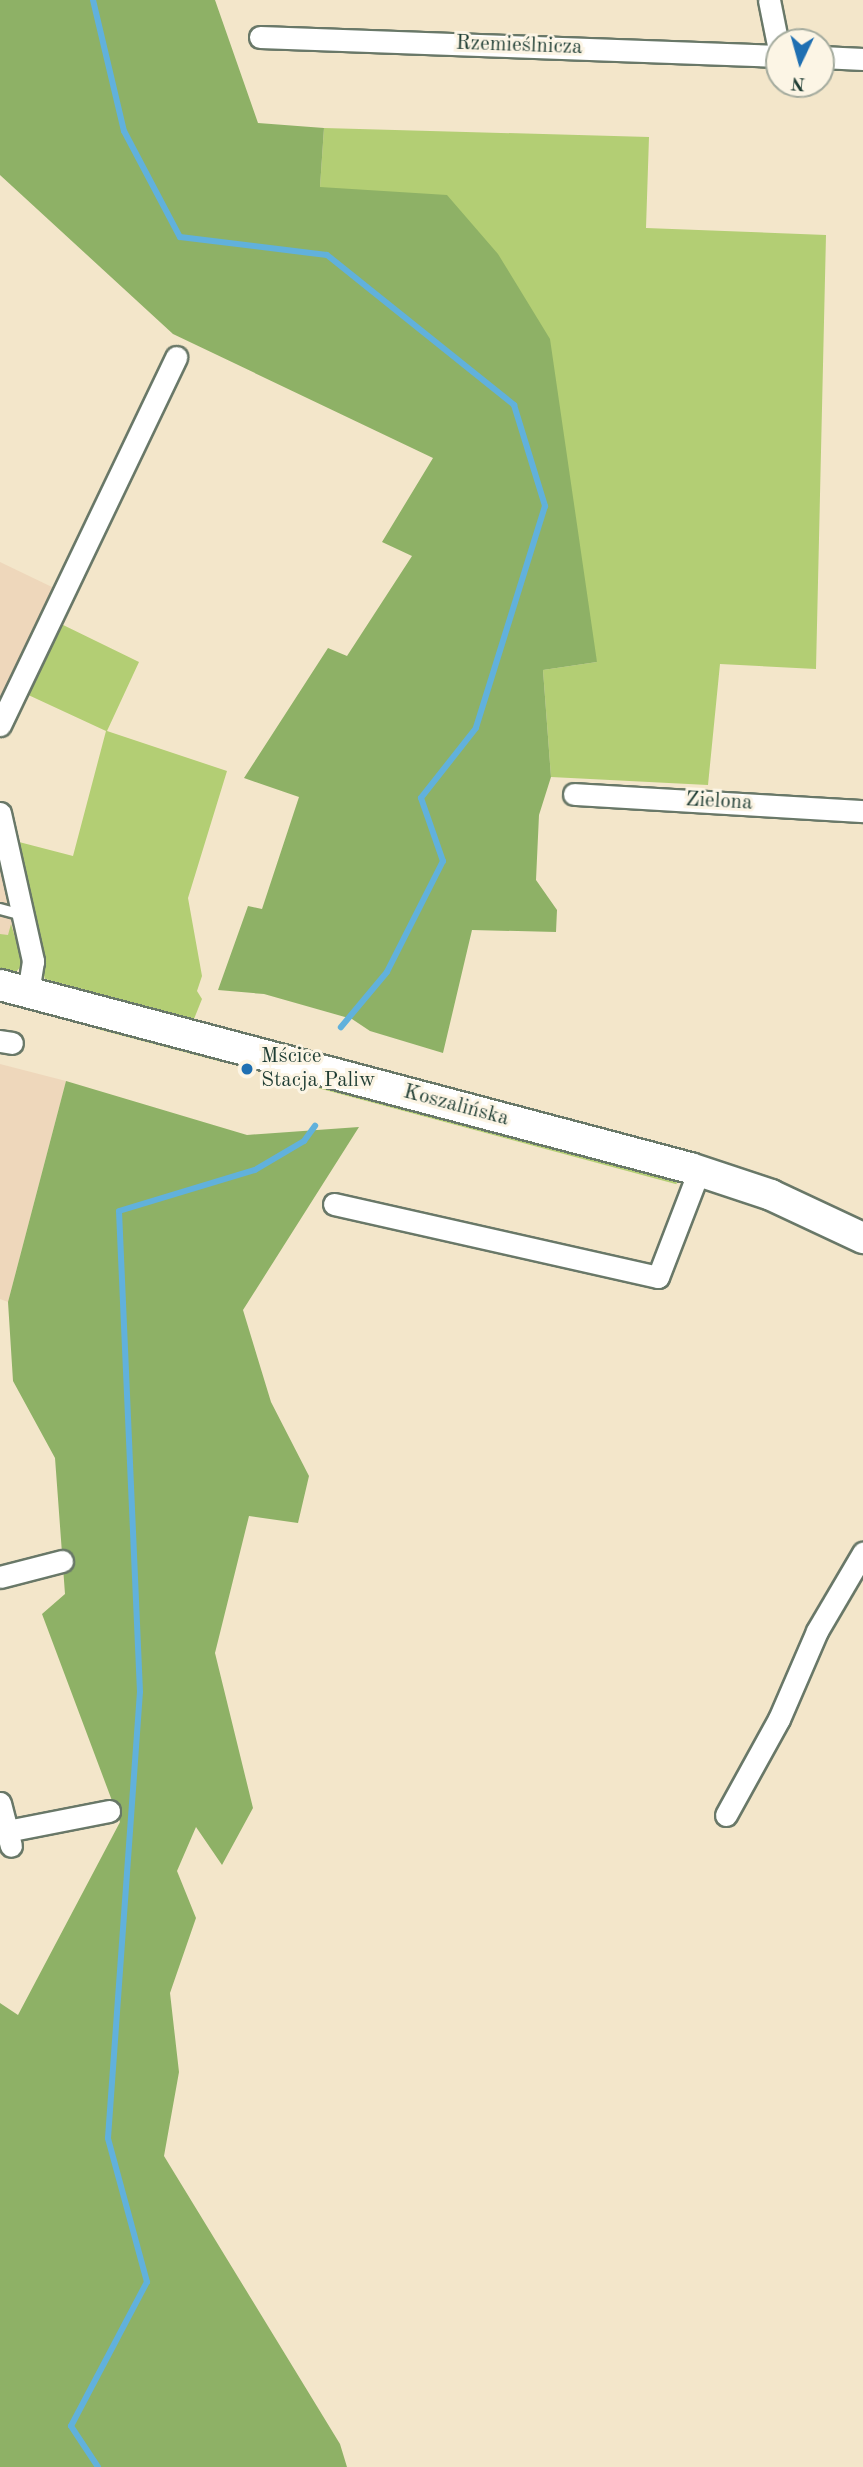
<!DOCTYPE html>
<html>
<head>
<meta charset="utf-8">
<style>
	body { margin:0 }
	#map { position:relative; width:863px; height:2467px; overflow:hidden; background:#f3e6ca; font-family:"Old Standard TT",serif }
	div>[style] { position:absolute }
	.built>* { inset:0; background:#eed7bb }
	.green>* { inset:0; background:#b3ce74; transform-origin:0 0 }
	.forest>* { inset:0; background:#8eb166 }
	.stream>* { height:6px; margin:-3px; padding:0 3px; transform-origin:3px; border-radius:3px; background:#61b1dc }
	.roads { filter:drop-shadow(2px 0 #697868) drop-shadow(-2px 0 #697868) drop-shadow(0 2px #697868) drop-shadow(0 -2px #697868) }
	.service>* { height:10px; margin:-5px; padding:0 5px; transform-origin:5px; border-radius:5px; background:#fff }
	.minor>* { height:21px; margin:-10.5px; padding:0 10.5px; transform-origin:10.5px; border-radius:10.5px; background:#fff }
	.secondary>* { height:30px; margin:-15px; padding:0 15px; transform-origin:15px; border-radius:15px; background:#fff }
	.dots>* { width:19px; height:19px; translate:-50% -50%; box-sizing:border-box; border:4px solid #fcf5e5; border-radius:50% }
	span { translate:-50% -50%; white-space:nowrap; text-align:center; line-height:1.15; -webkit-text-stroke:6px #fcf5e5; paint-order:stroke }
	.street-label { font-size:21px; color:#1f3d34 }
	.poi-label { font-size:21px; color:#1f3d34 }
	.left { translate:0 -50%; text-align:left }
	.north { position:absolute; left:765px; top:28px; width:70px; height:70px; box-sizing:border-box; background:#fcf5e5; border:2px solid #a4ab9e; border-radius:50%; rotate:185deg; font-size:19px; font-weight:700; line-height:28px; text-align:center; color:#1f3d34 }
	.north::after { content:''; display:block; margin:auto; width:24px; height:32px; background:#1f6fb2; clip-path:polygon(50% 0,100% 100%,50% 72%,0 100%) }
</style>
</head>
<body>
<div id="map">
	<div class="built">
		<div style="clip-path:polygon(0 562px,54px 588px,0 704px)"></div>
		<div style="clip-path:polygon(0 868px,22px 958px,0 952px)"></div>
		<div style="clip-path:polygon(0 1064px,66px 1081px,8px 1302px,0 1299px)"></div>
	</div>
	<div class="green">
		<div style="clip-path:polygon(324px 128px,649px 137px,646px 228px,826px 235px,816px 669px,720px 664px,708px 785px,551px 777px,543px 670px,597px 662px,320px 187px)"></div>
		<div style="clip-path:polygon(57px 622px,139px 662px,107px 731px,227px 771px,188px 898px,202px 976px,197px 991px,202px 999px,194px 1019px,182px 1022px,111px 1004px,112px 997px,45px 979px,43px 972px,8px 822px,13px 820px,19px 842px,73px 856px,106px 731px,24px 693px)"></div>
		<div style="clip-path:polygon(11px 924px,23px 964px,16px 972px,0 968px,0 934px,8px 935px)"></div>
		<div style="clip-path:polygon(99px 1023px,223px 1057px,222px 1062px,97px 1029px)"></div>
		<div style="left:281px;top:1072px;width:411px;height:6px;rotate:15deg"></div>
	</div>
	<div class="forest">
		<div style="clip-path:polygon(0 0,215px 0,258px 123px,324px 128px,320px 187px,447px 195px,498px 254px,550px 339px,597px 662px,543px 670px,551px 777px,539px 815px,536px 880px,557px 910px,556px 932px,472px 930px,443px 1053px,370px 1031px,352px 1019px,264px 994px,218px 990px,248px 906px,262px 909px,299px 797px,244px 778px,328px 648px,347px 656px,412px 556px,382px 542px,433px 458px,173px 334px,0 175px)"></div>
		<div style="clip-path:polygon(66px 1081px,247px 1135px,359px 1127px,243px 1310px,271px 1402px,309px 1476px,298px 1523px,249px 1516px,215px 1653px,253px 1808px,222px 1865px,196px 1827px,177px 1871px,196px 1918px,170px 1993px,179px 2072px,164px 2156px,340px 2444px,347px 2467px,0 2467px,0 2003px,18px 2015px,120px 1822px,42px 1614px,65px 1594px,55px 1458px,13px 1381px,8px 1302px)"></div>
	</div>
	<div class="stream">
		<div style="left:93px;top:0;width:135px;rotate:76.7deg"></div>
		<div style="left:124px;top:131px;width:120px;rotate:62.2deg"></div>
		<div style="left:180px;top:237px;width:148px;rotate:7deg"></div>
		<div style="left:327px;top:255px;width:240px;rotate:38.7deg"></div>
		<div style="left:514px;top:405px;width:106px;rotate:72.9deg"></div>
		<div style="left:545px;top:506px;width:232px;rotate:107.3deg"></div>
		<div style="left:476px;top:728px;width:89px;rotate:128.2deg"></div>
		<div style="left:421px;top:798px;width:67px;rotate:70.8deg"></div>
		<div style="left:443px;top:861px;width:124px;rotate:116.8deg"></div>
		<div style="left:387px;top:972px;width:72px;rotate:129.9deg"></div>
		<div style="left:98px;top:2467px;width:49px;rotate:-123.4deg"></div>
		<div style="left:71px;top:2426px;width:163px;rotate:-62.2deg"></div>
		<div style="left:147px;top:2282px;width:149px;rotate:-105.2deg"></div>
		<div style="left:108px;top:2138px;width:447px;rotate:-85.9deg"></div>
		<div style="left:140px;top:1692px;width:481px;rotate:-92.5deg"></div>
		<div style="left:119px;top:1211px;width:142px;rotate:-16.8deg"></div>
		<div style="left:255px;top:1170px;width:57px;rotate:-30.6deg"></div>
		<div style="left:304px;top:1141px;width:19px;rotate:-54deg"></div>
	</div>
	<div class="roads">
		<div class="service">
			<div style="left:0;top:909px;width:24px;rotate:15deg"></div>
		</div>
		<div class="minor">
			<div style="left:769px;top:0;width:51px;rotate:78.7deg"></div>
			<div style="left:260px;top:37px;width:519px;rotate:2.1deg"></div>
			<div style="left:821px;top:57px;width:42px;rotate:2.7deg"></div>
			<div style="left:0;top:725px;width:408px;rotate:-64.4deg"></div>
			<div style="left:574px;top:794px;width:289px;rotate:3.4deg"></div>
			<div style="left:0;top:813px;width:152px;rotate:77.4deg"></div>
			<div style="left:33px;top:961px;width:32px;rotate:99deg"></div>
			<div style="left:0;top:1041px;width:12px;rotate:9deg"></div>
			<div style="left:334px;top:1204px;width:332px;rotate:12.7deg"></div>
			<div style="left:658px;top:1277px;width:114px;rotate:-68.9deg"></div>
			<div style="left:0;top:1577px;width:64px;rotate:-14.5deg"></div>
			<div style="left:0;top:1803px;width:44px;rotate:75.7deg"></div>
			<div style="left:726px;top:1815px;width:110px;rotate:-61.1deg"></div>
			<div style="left:779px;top:1719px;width:96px;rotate:-66.6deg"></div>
			<div style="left:817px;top:1631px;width:91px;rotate:-59.5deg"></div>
			<div style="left:7px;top:1831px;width:104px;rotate:-11.1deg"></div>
		</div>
		<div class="secondary">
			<div style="left:0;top:985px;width:714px;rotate:14.85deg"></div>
			<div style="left:690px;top:1168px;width:85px;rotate:18.4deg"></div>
			<div style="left:771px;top:1195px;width:102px;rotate:25.1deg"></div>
		</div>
	</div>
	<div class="dots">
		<div style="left:247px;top:1069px;background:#1f6fb2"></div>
	</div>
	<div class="street-label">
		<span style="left:519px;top:46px;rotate:2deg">Rzemieślnicza</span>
		<span style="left:719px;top:802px;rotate:3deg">Zielona</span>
		<span style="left:456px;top:1106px;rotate:15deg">Koszalińska</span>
	</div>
	<div class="poi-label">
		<span class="left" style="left:261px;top:1069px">Mścice<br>Stacja Paliw</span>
	</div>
	<div class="north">N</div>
</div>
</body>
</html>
